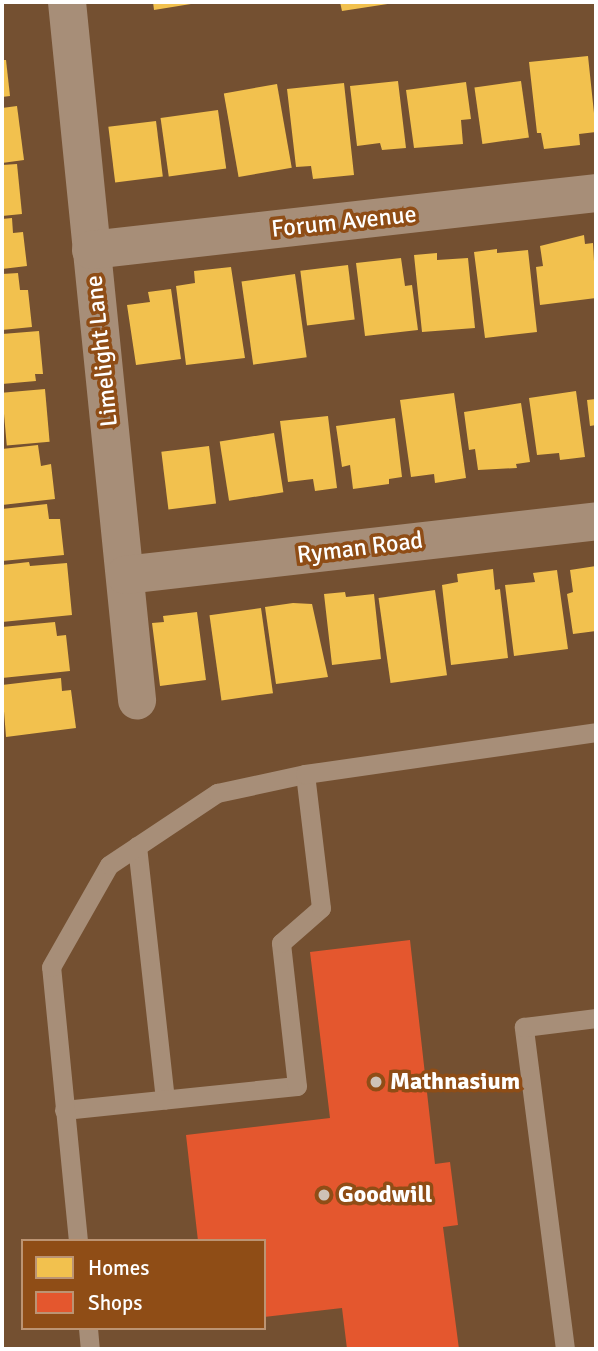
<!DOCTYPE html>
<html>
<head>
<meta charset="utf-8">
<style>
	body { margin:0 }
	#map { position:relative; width:598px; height:1351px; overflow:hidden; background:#745031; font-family:Signika,sans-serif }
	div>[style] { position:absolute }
	.homes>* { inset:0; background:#f2c14e; transform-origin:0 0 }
	.shops>* { inset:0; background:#e4572e }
	.service>* { height:19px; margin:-9.5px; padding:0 9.5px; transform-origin:9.5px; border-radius:9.5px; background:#a78e78 }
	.minor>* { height:38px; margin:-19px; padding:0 19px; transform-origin:19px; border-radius:19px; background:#a78e78 }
	.dots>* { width:19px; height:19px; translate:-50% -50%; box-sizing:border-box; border:4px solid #8f4d16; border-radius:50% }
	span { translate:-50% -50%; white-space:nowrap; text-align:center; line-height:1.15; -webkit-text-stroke:7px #8f4d16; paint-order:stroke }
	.street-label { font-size:24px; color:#fff }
	.poi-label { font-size:24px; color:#fff; font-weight:700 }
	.left { translate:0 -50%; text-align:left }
	.frame { position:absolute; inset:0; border:4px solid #fff; pointer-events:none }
	.legend { position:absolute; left:21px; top:1239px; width:245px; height:91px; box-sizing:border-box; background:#8f4d16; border:2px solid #bc9473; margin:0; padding:9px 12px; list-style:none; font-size:21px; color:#fff }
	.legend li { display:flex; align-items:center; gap:14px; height:35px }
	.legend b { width:35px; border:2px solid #bc9473 }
</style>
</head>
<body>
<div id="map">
	<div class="homes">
		<div style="clip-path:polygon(153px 2px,197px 2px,197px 3px,154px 10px)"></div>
		<div style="clip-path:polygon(340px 2px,394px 2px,394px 3px,342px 11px)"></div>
		<div style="clip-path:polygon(588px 56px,596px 132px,579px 134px,580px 145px,544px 149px,541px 133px,537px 133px,529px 62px)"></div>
		<div style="clip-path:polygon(2px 60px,6px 60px,10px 96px,2px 97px)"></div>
		<div style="clip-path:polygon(398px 81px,406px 148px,382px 150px,380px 143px,357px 146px,350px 86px)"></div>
		<div style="left:521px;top:81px;width:57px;height:47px;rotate:82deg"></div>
		<div style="clip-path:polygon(466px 82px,471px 119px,461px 120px,463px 144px,414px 148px,406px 90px)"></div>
		<div style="clip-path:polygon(344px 83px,354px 175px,313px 179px,311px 166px,296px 167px,287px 89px)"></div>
		<div style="left:277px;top:84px;width:85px;height:54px;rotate:80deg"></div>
		<div style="clip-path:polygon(17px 106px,24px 160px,2px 163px,2px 108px)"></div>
		<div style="left:218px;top:110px;width:59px;height:58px;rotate:82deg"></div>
		<div style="left:156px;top:121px;width:56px;height:48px;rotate:83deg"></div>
		<div style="clip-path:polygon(17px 164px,22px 214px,2px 216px,2px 165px)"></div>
		<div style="clip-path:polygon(12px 218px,13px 233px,23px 232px,27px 266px,2px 269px,2px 219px)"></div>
		<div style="clip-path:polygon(584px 235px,585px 244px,593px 243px,596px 298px,540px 305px,536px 267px,543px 266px,540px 246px)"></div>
		<div style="clip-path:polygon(497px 249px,497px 253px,528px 250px,537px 332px,485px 338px,474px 252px)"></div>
		<div style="clip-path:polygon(437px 253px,437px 260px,468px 258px,475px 328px,422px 332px,414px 255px)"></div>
		<div style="clip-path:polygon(401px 258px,405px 286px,412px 285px,418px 330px,365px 336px,356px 263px)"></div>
		<div style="left:348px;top:265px;width:55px;height:48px;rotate:83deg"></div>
		<div style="clip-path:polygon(231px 267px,245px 358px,186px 365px,176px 286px,195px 283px,194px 271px)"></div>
		<div style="clip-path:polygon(18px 273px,20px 290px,28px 290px,32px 327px,2px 330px,2px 274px)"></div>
		<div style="left:295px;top:274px;width:84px;height:54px;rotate:82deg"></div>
		<div style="clip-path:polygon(171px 289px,181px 359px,136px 365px,127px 305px,150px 302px,148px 292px)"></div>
		<div style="clip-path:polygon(39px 331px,43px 374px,35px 374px,36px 381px,2px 384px,2px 334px)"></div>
		<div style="left:45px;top:389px;width:53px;height:43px;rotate:85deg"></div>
		<div style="clip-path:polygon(576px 391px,585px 457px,560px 460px,559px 453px,537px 455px,529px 398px)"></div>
		<div style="clip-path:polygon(454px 393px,466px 478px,435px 483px,434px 474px,411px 477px,400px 400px)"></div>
		<div style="clip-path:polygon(596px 399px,596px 425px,590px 426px,587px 400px)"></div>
		<div style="clip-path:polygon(521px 403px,530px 462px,516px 464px,517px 468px,478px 470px,475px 449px,469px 450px,464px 412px)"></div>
		<div style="clip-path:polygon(328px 416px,337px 488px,315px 491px,313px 479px,288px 482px,280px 421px)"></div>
		<div style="clip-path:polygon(395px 418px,402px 477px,389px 479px,389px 484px,353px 489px,350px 465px,342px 467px,336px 426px)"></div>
		<div style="left:274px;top:433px;width:60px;height:55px;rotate:81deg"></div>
		<div style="clip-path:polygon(38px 445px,41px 466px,51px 464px,55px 499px,2px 505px,2px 449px)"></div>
		<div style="left:209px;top:446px;width:58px;height:48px;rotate:83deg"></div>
		<div style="clip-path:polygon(47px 504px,49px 519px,60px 519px,64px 555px,2px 561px,2px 509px)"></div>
		<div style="clip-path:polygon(29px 562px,30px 566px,67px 563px,72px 615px,2px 622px,2px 565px)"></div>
		<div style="clip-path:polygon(596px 566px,596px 631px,573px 634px,567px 594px,573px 592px,570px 570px)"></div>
		<div style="clip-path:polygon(493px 569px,495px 590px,500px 589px,508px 658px,451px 665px,442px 585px,458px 582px,457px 574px)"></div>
		<div style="clip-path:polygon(557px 570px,568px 649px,514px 656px,505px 585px,535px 582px,533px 573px)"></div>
		<div style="left:435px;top:590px;width:86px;height:57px;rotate:82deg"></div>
		<div style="clip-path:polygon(345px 592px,346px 597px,374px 594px,381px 659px,332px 665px,324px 594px)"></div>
		<div style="clip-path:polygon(293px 603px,312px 604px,328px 677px,276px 684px,265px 607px)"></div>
		<div style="left:261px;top:608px;width:86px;height:52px;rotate:82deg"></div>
		<div style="clip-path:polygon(197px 612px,206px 680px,160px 686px,152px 623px,164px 622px,163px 616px)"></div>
		<div style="clip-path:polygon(55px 622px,57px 636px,66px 635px,70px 671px,2px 678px,2px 627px)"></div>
		<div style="clip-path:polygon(61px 678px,62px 691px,71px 690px,76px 728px,6px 737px,2px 685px)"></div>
	</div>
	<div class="shops">
		<div style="clip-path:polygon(410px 940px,435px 1164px,450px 1162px,458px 1225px,443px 1227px,459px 1349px,347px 1349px,342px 1308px,264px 1317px,264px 1241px,198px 1241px,186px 1135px,330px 1118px,310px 952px)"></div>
	</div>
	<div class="service">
		<div style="left:137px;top:846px;width:255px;rotate:83.7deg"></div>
		<div style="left:64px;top:1110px;width:234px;rotate:-5.9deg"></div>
		<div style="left:297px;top:1086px;width:144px;rotate:-96.4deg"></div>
		<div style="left:281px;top:943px;width:53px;rotate:-41.2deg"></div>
		<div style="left:321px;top:908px;width:135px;rotate:-96.8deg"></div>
		<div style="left:78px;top:1241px;width:275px;rotate:-95.6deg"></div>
		<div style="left:51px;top:967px;width:117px;rotate:-60.4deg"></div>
		<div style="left:109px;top:865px;width:130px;rotate:-33.7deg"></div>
		<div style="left:217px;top:793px;width:90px;rotate:-12.2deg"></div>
		<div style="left:305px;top:774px;width:294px;rotate:-8.2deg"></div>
		<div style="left:88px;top:1328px;width:21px;rotate:85deg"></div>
		<div style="left:565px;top:1349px;width:325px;rotate:-97.3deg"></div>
		<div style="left:524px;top:1027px;width:73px;rotate:-7.1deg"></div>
	</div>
	<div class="minor">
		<div style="left:67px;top:2px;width:702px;rotate:84.27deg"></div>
		<div style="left:91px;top:250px;width:508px;rotate:-6.44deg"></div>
		<div style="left:125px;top:575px;width:474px;rotate:-6.5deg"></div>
	</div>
	<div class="dots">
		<div style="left:376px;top:1082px;background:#cec2b7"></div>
		<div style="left:324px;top:1195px;background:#cec2b7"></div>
	</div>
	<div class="street-label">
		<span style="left:344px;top:222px;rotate:-6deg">Forum Avenue</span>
		<span style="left:102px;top:351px;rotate:-96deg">Limelight Lane</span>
		<span style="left:360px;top:548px;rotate:-7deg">Ryman Road</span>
	</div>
	<div class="poi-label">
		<span class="left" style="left:390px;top:1082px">Mathnasium</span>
		<span class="left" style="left:338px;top:1195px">Goodwill</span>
	</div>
	<div class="frame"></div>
	<ul class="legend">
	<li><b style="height:19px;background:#f2c14e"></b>Homes</li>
	<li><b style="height:19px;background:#e4572e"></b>Shops</li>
	</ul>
</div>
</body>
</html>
